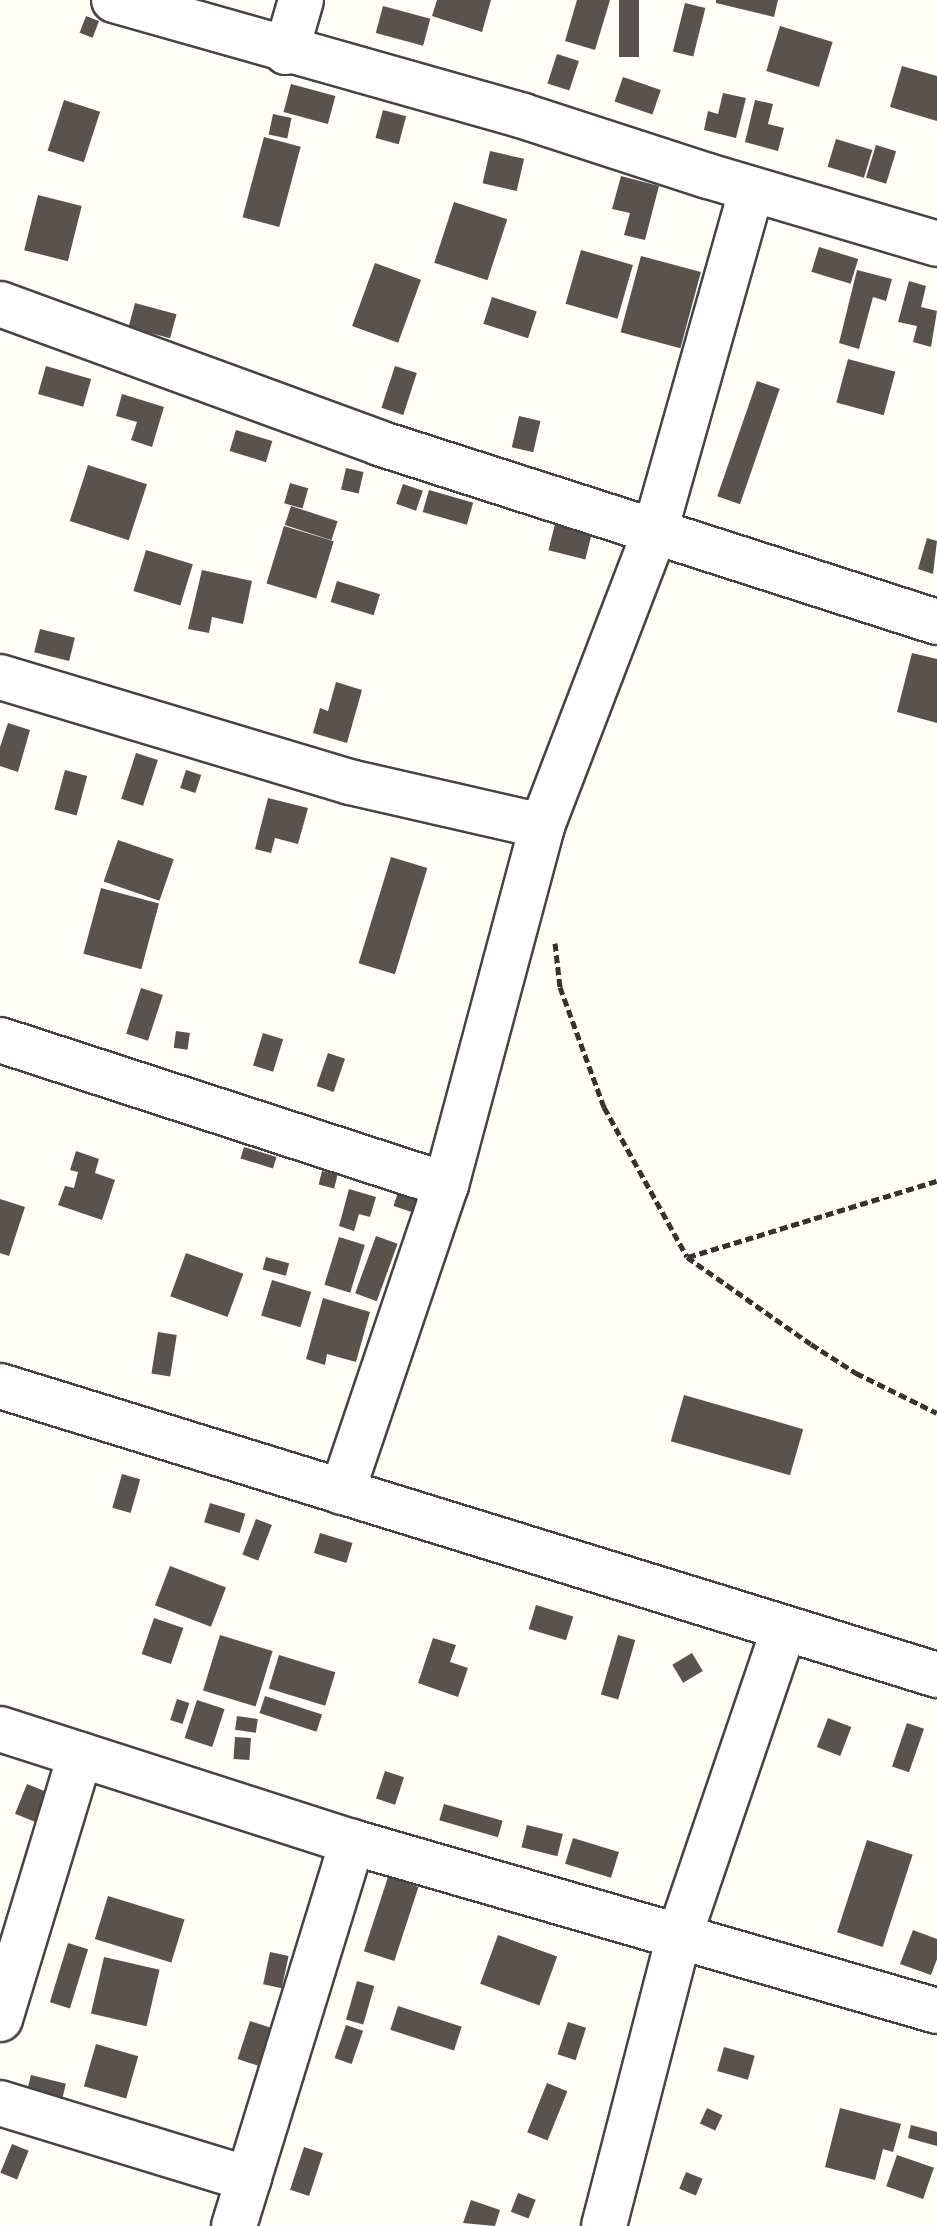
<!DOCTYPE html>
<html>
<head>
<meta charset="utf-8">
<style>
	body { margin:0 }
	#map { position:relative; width:937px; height:2226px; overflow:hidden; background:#fffdf5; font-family:"Playfair Display",serif }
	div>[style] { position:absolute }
	.building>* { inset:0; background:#5a524d; transform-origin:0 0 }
	.path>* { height:5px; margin-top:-2.5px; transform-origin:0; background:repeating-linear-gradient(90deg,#333 0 8px,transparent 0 12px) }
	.roads { filter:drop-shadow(2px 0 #444) drop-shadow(-2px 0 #444) drop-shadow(0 2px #444) drop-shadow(0 -2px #444) }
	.minor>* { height:44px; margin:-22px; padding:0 22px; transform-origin:22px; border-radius:22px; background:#fff }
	span { translate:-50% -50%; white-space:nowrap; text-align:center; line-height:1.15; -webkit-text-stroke:8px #fff; paint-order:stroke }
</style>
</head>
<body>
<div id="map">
	<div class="building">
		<div style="clip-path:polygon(437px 0,491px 0,482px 32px,432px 16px)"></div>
		<div style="clip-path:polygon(577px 0,610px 0,595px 50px,565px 41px)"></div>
		<div style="left:619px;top:0;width:20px;height:57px"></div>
		<div style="clip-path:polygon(716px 0,778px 0,774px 17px,716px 3px)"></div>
		<div style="left:685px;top:3px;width:21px;height:50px;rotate:14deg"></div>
		<div style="left:383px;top:6px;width:49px;height:28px;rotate:15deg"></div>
		<div style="left:86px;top:16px;width:14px;height:18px;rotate:21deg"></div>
		<div style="left:780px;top:26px;width:55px;height:47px;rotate:17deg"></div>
		<div style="left:557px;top:54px;width:23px;height:31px;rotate:18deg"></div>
		<div style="clip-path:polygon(902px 66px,937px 76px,937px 121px,890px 107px)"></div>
		<div style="left:623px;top:77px;width:40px;height:26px;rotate:19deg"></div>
		<div style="left:291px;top:84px;width:46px;height:29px;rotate:15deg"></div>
		<div style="clip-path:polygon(723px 93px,746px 98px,736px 138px,704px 130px,708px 111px,718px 114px)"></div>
		<div style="left:64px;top:100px;width:38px;height:53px;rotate:18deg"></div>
		<div style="clip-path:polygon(755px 100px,773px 104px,768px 124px,784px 128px,778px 151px,745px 142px)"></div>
		<div style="left:383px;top:110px;width:24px;height:29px;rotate:15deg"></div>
		<div style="left:273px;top:114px;width:19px;height:21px;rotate:12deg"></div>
		<div style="left:264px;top:137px;width:38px;height:83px;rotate:15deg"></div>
		<div style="left:836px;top:139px;width:38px;height:29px;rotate:17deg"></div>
		<div style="left:876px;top:145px;width:21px;height:34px;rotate:17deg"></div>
		<div style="left:490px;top:151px;width:35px;height:33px;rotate:13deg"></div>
		<div style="clip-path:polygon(621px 176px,659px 186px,645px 240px,624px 235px,630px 213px,612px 209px)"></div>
		<div style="left:38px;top:195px;width:45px;height:57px;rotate:14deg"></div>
		<div style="left:454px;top:202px;width:56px;height:64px;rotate:18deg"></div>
		<div style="left:819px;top:247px;width:41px;height:26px;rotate:17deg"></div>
		<div style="left:581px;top:250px;width:54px;height:56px;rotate:16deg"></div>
		<div style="left:641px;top:256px;width:62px;height:79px;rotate:15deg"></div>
		<div style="left:375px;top:263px;width:49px;height:67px;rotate:20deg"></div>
		<div style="clip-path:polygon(857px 270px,892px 279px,886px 301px,873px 297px,859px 349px,839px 343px)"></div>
		<div style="clip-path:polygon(909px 281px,926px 286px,921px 307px,937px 311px,931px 347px,913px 342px,917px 326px,898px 322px)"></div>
		<div style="left:492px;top:297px;width:47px;height:28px;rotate:18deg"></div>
		<div style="left:135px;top:303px;width:43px;height:25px;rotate:15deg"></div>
		<div style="left:848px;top:359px;width:49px;height:45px;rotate:15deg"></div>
		<div style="left:46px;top:366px;width:47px;height:29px;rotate:16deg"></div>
		<div style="left:395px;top:366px;width:23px;height:44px;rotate:18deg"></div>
		<div style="left:757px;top:381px;width:24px;height:122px;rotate:19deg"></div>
		<div style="clip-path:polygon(122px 394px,164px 407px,152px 447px,131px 440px,137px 422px,116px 416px)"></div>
		<div style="left:519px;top:416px;width:22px;height:32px;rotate:13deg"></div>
		<div style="left:236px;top:430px;width:38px;height:22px;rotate:17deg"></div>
		<div style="left:88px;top:465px;width:62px;height:59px;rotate:18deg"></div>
		<div style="left:346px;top:468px;width:18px;height:22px;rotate:13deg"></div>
		<div style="left:290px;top:483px;width:19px;height:21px;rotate:16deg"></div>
		<div style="left:403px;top:484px;width:21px;height:21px;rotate:19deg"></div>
		<div style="left:429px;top:490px;width:46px;height:23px;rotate:16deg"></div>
		<div style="left:291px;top:506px;width:49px;height:20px;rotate:18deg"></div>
		<div style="left:555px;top:524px;width:38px;height:27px;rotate:14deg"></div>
		<div style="left:284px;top:526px;width:52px;height:60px;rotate:17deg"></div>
		<div style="clip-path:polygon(927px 538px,937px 541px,933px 574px,918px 569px)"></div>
		<div style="left:146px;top:550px;width:49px;height:43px;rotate:17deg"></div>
		<div style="clip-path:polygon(202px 570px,252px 581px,243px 624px,212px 617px,209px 633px,188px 629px)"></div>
		<div style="left:337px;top:581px;width:45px;height:22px;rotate:17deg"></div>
		<div style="left:40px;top:629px;width:36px;height:24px;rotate:14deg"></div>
		<div style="clip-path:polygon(912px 653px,937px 659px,937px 723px,897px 712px)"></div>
		<div style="clip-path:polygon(336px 682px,362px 690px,347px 743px,313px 733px,320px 708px,328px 711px)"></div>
		<div style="clip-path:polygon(8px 723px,30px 730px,18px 772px,0 766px,0 747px)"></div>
		<div style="left:136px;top:753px;width:23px;height:48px;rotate:18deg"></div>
		<div style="left:65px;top:770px;width:23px;height:41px;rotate:15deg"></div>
		<div style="left:186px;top:770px;width:16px;height:19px;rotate:18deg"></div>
		<div style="clip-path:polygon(268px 798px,308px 808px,298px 844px,275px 838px,271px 853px,255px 849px)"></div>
		<div style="left:118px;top:840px;width:59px;height:44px;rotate:19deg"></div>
		<div style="left:391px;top:857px;width:38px;height:111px;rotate:17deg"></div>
		<div style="left:101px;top:888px;width:60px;height:68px;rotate:15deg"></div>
		<div style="left:141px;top:988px;width:23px;height:48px;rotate:18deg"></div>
		<div style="left:176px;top:1031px;width:14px;height:17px;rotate:8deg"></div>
		<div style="left:263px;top:1033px;width:21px;height:34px;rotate:17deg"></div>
		<div style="left:328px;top:1053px;width:18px;height:35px;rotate:19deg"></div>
		<div style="left:244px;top:1147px;width:34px;height:12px;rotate:17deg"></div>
		<div style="clip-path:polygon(76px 1151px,99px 1159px,95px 1173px,115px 1180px,102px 1220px,58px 1205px,65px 1186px,74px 1188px,78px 1172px,70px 1170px)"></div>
		<div style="left:322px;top:1171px;width:16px;height:14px;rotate:14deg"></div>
		<div style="left:400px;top:1186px;width:20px;height:21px;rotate:18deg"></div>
		<div style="clip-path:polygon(349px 1189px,376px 1197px,370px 1217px,359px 1214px,354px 1231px,339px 1226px)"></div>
		<div style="clip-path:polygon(0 1199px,25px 1207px,9px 1256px,0 1253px)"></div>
		<div style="left:376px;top:1236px;width:23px;height:61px;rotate:20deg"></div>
		<div style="left:339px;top:1237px;width:27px;height:50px;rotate:17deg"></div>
		<div style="left:186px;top:1253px;width:61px;height:46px;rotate:20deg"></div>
		<div style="left:266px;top:1257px;width:24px;height:13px;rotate:15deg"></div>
		<div style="left:272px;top:1280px;width:41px;height:37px;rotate:17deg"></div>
		<div style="clip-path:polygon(323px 1298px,370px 1312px,356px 1362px,327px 1354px,325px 1365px,306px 1359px)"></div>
		<div style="left:158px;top:1332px;width:19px;height:42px;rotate:9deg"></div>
		<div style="left:684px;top:1395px;width:124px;height:48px;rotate:16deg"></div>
		<div style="left:122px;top:1474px;width:19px;height:35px;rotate:16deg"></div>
		<div style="left:210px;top:1503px;width:37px;height:20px;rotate:17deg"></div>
		<div style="left:256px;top:1519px;width:17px;height:38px;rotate:21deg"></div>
		<div style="left:320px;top:1533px;width:34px;height:21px;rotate:17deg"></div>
		<div style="left:170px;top:1566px;width:60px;height:42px;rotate:21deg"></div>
		<div style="left:536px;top:1605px;width:39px;height:25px;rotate:17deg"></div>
		<div style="left:154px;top:1618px;width:31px;height:38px;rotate:19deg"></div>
		<div style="left:220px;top:1635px;width:55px;height:58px;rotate:17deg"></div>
		<div style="left:618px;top:1635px;width:18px;height:62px;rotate:16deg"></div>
		<div style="clip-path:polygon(433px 1638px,456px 1645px,450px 1662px,468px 1668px,458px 1697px,418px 1683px)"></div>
		<div style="left:692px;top:1653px;width:21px;height:23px;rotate:59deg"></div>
		<div style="left:279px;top:1655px;width:59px;height:35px;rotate:17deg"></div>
		<div style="left:265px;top:1696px;width:60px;height:18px;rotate:18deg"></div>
		<div style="left:177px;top:1699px;width:13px;height:22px;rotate:18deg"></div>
		<div style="left:197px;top:1700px;width:29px;height:40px;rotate:18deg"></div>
		<div style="left:237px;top:1716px;width:21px;height:14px;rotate:8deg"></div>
		<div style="left:828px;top:1718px;width:25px;height:31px;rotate:21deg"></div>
		<div style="left:907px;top:1723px;width:18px;height:46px;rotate:19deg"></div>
		<div style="left:235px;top:1737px;width:16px;height:22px;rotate:4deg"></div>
		<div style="left:385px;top:1771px;width:20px;height:29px;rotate:18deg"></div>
		<div style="left:27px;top:1784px;width:24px;height:32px;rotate:22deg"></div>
		<div style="left:444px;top:1804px;width:61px;height:17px;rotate:16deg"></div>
		<div style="left:527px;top:1825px;width:37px;height:23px;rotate:14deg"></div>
		<div style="left:573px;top:1838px;width:48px;height:27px;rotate:17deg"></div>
		<div style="left:867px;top:1840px;width:48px;height:97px;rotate:18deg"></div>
		<div style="left:388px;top:1877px;width:32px;height:78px;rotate:18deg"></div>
		<div style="left:108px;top:1896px;width:80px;height:45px;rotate:17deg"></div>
		<div style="clip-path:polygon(913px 1930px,937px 1939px,937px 1959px,931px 1975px,900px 1964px)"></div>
		<div style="left:498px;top:1935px;width:63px;height:52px;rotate:20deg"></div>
		<div style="left:68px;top:1943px;width:21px;height:62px;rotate:17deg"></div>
		<div style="left:270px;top:1952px;width:19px;height:33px;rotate:12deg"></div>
		<div style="left:104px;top:1957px;width:57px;height:58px;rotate:13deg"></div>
		<div style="left:357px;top:1981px;width:18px;height:40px;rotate:16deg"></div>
		<div style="left:398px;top:2006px;width:67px;height:25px;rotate:18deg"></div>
		<div style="left:250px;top:2021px;width:22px;height:40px;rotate:18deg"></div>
		<div style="left:568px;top:2022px;width:19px;height:34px;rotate:18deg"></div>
		<div style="left:346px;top:2025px;width:18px;height:35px;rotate:19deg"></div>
		<div style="left:96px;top:2044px;width:44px;height:44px;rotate:16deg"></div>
		<div style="left:724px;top:2047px;width:32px;height:25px;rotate:16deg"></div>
		<div style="left:31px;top:2075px;width:36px;height:26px;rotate:14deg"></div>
		<div style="left:547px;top:2083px;width:22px;height:53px;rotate:22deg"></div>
		<div style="left:707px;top:2108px;width:17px;height:17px;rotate:25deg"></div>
		<div style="clip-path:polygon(840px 2108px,901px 2124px,893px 2152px,883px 2149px,875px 2180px,825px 2167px)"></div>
		<div style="clip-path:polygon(911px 2125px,937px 2132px,937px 2146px,908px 2138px)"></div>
		<div style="left:12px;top:2144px;width:18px;height:31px;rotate:22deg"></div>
		<div style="left:304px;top:2147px;width:20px;height:45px;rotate:18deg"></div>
		<div style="left:897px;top:2155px;width:39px;height:33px;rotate:19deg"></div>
		<div style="left:686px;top:2172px;width:18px;height:18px;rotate:22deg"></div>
		<div style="left:518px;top:2193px;width:19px;height:20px;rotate:21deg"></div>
		<div style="clip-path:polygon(471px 2200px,500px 2210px,495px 2226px,463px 2223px)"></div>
	</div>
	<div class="path">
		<div style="left:555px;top:943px;width:44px;rotate:83.5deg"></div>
		<div style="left:560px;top:987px;width:128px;rotate:69.9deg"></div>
		<div style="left:604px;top:1107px;width:171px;rotate:61deg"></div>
		<div style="left:687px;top:1257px;width:151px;rotate:35.1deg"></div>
		<div style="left:811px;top:1344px;width:54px;rotate:32.8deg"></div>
		<div style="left:856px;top:1373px;width:90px;rotate:26.3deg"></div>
		<div style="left:688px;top:1257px;width:260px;rotate:-17deg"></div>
	</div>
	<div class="roads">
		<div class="minor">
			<div style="left:114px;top:0;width:425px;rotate:15.8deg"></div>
			<div style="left:523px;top:116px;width:194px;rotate:18deg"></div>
			<div style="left:708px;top:176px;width:239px;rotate:16.5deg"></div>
			<div style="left:286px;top:52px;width:54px;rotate:-73.9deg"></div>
			<div style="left:0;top:304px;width:404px;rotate:20.1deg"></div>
			<div style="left:379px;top:443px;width:586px;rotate:17.79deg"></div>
			<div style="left:0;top:677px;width:365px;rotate:16.7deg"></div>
			<div style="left:350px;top:782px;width:197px;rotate:12.9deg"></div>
			<div style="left:0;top:1040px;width:469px;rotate:18deg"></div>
			<div style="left:0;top:1386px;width:981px;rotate:17.14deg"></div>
			<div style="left:342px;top:1492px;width:324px;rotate:-71.3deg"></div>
			<div style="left:446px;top:1185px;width:372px;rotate:-75deg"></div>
			<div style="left:542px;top:826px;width:316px;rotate:-69deg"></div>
			<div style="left:655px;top:531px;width:355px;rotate:-74.2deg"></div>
			<div style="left:0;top:1729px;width:370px;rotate:17.8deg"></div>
			<div style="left:352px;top:1842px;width:609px;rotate:16.11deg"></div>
			<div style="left:0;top:2019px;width:276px;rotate:-73.1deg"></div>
			<div style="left:0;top:2103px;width:260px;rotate:17deg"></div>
			<div style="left:234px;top:2226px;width:402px;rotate:-72.9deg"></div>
			<div style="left:604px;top:2226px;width:299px;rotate:-75.5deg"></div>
			<div style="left:679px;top:1937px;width:326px;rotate:-71.2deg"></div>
		</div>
	</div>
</div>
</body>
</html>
